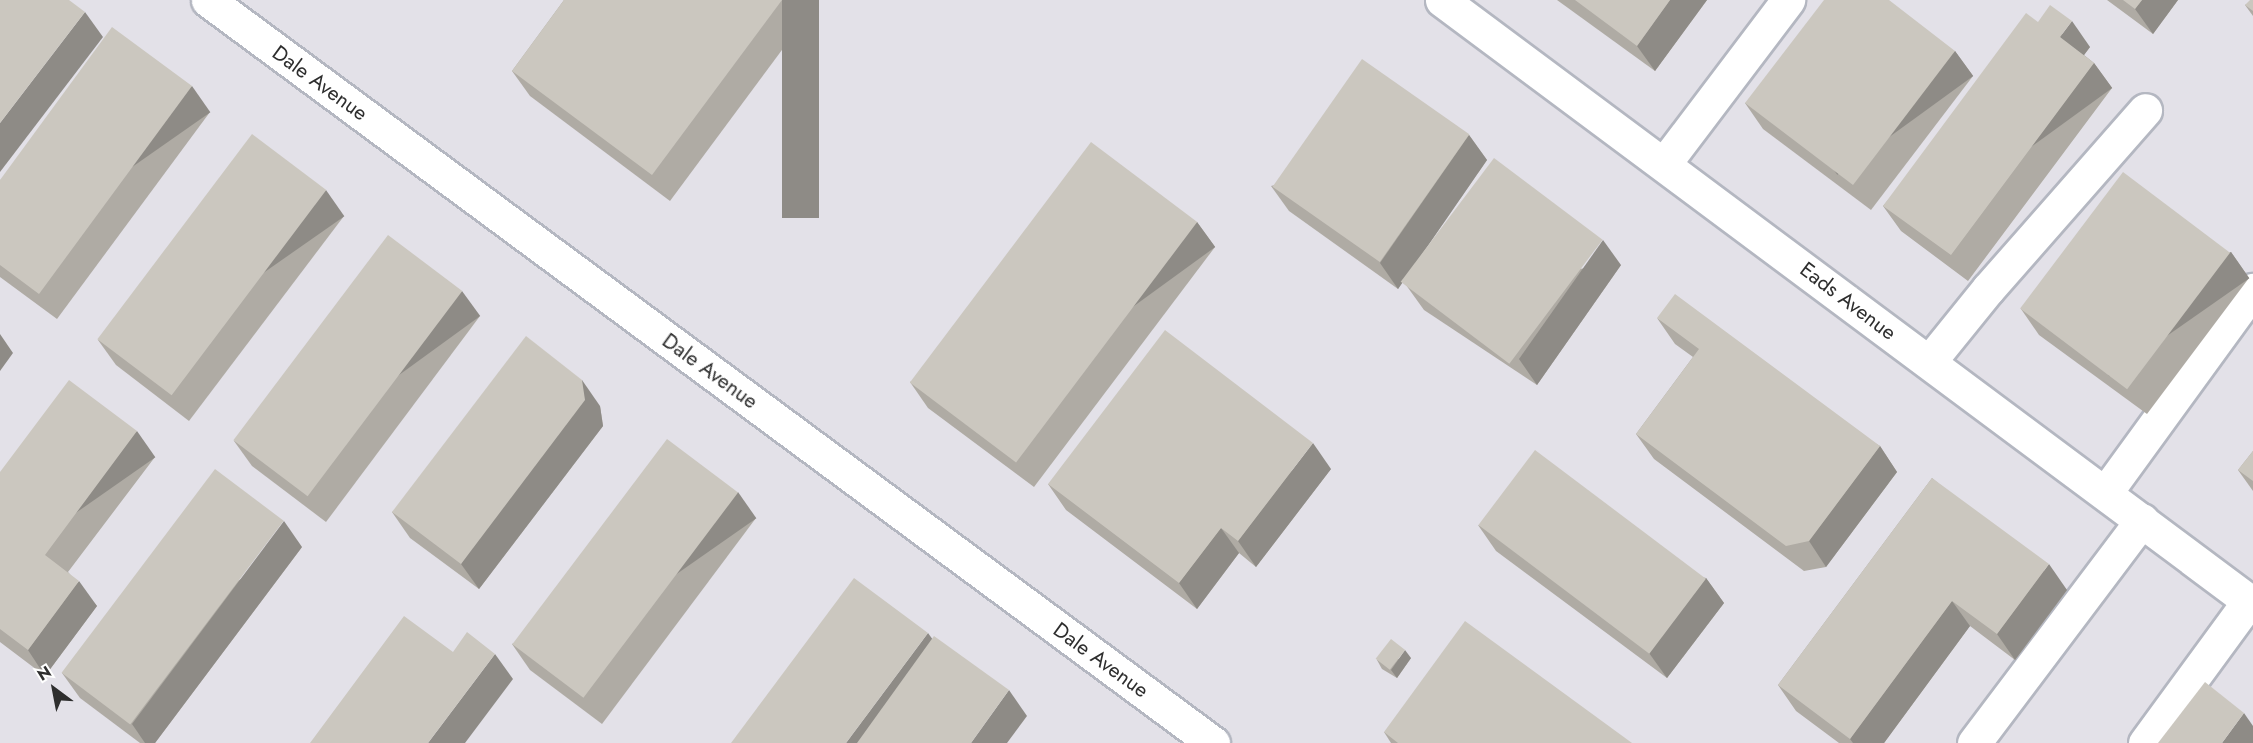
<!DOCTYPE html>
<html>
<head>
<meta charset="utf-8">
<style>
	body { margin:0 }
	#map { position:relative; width:2253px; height:743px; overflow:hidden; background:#efe9e1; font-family:Jost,sans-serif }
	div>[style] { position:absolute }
	.industrial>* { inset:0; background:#e3e1e8; transform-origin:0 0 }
	.roads { filter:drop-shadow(2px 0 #b4b7c1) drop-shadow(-2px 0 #b4b7c1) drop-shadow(0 2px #b4b7c1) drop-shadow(0 -2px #b4b7c1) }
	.minor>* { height:33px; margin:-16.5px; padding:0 16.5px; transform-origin:16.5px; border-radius:16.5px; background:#fff }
	.wall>* { inset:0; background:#afaba4 }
	.shaded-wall>* { inset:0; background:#8e8b86; transform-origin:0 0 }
	.building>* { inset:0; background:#cbc7bf; transform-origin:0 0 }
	span { translate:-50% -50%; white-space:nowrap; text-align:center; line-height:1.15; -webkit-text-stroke:6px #fff; paint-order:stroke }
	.street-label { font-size:21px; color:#2e2e2e }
	.north { position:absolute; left:24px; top:659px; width:60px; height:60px; -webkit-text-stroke:4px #fff; paint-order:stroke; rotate:328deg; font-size:16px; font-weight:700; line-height:24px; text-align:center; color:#2e2e2e }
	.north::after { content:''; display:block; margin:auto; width:21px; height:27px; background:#2e2e2e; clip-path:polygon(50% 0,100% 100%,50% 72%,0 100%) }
</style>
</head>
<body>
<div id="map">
	<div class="industrial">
		<div style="left:0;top:0;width:2253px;height:743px"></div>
	</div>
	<div class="roads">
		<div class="minor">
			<div style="left:208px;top:0;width:1250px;rotate:36.48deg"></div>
			<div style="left:1442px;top:0;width:1011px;rotate:36.68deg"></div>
			<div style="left:1664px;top:164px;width:206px;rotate:-52.9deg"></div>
			<div style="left:1929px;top:362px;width:94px;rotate:-51.1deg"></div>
			<div style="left:1988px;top:289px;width:238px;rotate:-48.7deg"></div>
			<div style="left:2106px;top:492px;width:250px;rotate:-54deg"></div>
			<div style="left:1974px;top:743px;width:279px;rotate:-53deg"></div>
			<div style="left:2145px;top:743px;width:176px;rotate:-53.8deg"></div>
		</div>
	</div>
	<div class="wall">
		<div style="clip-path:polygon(564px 0,819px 0,670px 201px,530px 96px,512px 71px)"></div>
		<div style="clip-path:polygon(1557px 0,1707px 0,1655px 71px)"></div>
		<div style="clip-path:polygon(2107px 0,2178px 0,2153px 34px)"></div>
		<div style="clip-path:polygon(2253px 0,2253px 16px,2245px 5px)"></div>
		<div style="clip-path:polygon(2038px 22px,2090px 47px,2084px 55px,2094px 63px,2112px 88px,1968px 281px,1901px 231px,1883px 206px)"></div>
		<div style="clip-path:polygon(1955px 51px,1973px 76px,1871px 210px,1763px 129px,1745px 103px)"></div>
		<div style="clip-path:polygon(210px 112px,57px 319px,0 277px,0 180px)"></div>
		<div style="clip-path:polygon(1469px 135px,1487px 160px,1398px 289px,1289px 211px,1271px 186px)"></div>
		<div style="clip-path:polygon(344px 216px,189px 421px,116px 365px,98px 340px)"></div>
		<div style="clip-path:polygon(1197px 222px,1215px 247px,1034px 487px,928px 408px,910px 382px)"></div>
		<div style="clip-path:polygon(2231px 252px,2249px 278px,2147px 414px,2039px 335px,2021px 309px)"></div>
		<div style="clip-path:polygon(1621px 265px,1537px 385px,1424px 310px,1406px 285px)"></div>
		<div style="clip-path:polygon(480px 316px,326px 522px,252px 466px,234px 441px)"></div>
		<div style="clip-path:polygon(1657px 318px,1880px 446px,1897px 472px,1826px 567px,1804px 571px,1654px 459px,1636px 434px,1693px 357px,1675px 344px)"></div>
		<div style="clip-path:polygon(600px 406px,603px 426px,479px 589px,410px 538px,392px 512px)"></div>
		<div style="clip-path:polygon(2253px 451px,2253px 491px,2238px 470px)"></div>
		<div style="clip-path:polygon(155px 457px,68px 572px,97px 606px,45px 676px,0 642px,0 472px)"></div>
		<div style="clip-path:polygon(1331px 469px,1256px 567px,1239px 553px,1197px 609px,1066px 510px,1048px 484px)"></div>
		<div style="clip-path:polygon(1932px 478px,2067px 590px,2015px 660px,1970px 626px,1884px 743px,1839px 743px,1796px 711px,1778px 685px)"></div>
		<div style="clip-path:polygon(756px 518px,602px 724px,530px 670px,512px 644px)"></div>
		<div style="clip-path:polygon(1478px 525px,1706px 578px,1724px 603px,1667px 678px,1496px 551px)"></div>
		<div style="clip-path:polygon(302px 547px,155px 743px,140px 743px,80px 698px,62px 673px)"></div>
		<div style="clip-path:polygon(1411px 658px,1397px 678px,1382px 669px,1377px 660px)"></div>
		<div style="clip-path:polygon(1384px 732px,1632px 743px,1391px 743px)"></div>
	</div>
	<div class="shaded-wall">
		<div style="left:782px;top:0;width:37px;height:218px"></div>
		<div style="clip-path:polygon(1670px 0,1707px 0,1655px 71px,1637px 46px)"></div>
		<div style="clip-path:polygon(2142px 0,2178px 0,2153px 34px,2135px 9px)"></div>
		<div style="clip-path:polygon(85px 12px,103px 37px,0 172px,0 123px)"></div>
		<div style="clip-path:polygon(2072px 21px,2090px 47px,2078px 63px,2060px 37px)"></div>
		<div style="left:1955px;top:51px;width:31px;height:168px;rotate:54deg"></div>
		<div style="left:2094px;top:63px;width:31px;height:239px;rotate:54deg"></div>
		<div style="left:192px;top:86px;width:32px;height:258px;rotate:55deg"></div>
		<div style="clip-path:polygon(1469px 135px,1487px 160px,1398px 289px,1380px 263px)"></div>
		<div style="left:326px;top:190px;width:32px;height:256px;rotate:55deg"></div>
		<div style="left:1197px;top:222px;width:31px;height:301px;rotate:54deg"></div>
		<div style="clip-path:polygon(1603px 240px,1621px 265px,1537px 385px,1519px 359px)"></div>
		<div style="left:2231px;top:252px;width:32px;height:171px;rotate:55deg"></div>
		<div style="left:462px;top:291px;width:31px;height:256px;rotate:54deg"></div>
		<div style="clip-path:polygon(0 334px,13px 353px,0 371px)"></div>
		<div style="clip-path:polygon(582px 380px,600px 406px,603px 426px,479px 589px,461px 564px)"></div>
		<div style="left:137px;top:431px;width:32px;height:154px;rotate:55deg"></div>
		<div style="clip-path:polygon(1313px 443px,1331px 469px,1256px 567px,1238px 541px)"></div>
		<div style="clip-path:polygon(1880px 446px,1897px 472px,1826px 567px,1809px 541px)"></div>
		<div style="left:738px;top:492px;width:32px;height:257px;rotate:55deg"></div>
		<div style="clip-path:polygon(284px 521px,302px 547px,155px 743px,145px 743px,132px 724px)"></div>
		<div style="clip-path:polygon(1221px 528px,1239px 553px,1197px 609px,1179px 583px)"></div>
		<div style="clip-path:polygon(2049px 564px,2067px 590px,2015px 660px,1997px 634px)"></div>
		<div style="clip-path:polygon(1706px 578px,1724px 603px,1667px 678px,1649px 653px)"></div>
		<div style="clip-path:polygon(79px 581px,97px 606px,45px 676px,28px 650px)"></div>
		<div style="clip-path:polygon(1952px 601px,1970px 626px,1884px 743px,1853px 743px,1850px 739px)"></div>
		<div style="clip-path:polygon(928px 633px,946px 658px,883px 743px,846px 743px)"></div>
		<div style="clip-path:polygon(1405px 650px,1411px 658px,1397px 678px,1391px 670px)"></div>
		<div style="clip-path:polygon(495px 654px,513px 679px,465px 743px,428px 743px)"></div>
		<div style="clip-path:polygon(1009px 690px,1027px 716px,1007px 743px,971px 743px)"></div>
		<div style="clip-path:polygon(2244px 713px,2253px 726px,2253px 743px,2222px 743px)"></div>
	</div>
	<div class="building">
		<div style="clip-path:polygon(0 0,69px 0,85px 12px,0 123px)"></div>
		<div style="clip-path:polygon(564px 0,782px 0,652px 175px,512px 71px)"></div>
		<div style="clip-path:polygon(1575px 0,1670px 0,1637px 46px)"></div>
		<div style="clip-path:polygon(1824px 0,1889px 0,1955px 51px,1853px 185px,1745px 103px)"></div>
		<div style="clip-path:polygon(2123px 0,2142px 0,2135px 9px)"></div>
		<div style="clip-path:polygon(2250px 0,2253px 0,2253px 11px,2245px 5px)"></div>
		<div style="clip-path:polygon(2050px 5px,2072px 21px,2060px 37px,2094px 63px,1951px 255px,1883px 206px,2026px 13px,2038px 22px)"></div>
		<div style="clip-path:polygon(112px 27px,192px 86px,39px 294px,0 265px,0 180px)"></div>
		<div style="left:1362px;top:59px;width:131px;height:156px;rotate:35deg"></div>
		<div style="left:252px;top:134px;width:93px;height:257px;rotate:37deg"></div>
		<div style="left:1091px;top:142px;width:133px;height:301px;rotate:37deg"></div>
		<div style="left:1494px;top:158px;width:136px;height:155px;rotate:37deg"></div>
		<div style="left:2123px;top:172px;width:134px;height:171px;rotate:37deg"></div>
		<div style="left:388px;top:235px;width:93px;height:257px;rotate:37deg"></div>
		<div style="clip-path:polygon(1675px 294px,1880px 446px,1809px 541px,1786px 546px,1636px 434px,1699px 349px,1657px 318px)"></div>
		<div style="clip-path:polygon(1165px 330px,1313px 443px,1238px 541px,1221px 528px,1179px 583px,1048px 484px)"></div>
		<div style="clip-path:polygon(526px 336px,582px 380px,585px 400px,461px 564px,392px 512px)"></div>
		<div style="clip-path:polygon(69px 380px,137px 431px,45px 555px,79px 581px,28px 650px,0 629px,0 472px)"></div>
		<div style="left:667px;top:439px;width:89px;height:257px;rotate:37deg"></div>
		<div style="left:1535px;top:450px;width:214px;height:94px;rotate:37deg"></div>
		<div style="clip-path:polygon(2253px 451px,2253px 481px,2238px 470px)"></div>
		<div style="left:215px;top:469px;width:86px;height:255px;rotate:37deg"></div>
		<div style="clip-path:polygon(1932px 478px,2049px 564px,1997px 634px,1952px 601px,1850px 739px,1778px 685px)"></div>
		<div style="clip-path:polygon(854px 578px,928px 633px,846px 743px,731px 743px)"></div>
		<div style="clip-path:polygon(404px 616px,453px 652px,467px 632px,495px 654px,428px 743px,310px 743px)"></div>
		<div style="clip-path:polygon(1465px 621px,1632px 743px,1398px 743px,1384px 732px)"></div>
		<div style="clip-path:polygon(934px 636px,1009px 690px,971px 743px,857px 743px)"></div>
		<div style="left:1391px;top:639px;width:18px;height:25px;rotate:38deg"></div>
		<div style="clip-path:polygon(2205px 682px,2244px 713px,2222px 743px,2158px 743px)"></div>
	</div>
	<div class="street-label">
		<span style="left:320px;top:83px;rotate:36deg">Dale Avenue</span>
		<span style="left:1848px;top:301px;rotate:37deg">Eads Avenue</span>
		<span style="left:710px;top:371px;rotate:36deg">Dale Avenue</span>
		<span style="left:1101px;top:660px;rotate:36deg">Dale Avenue</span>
	</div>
	<div class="north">N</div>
</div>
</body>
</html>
